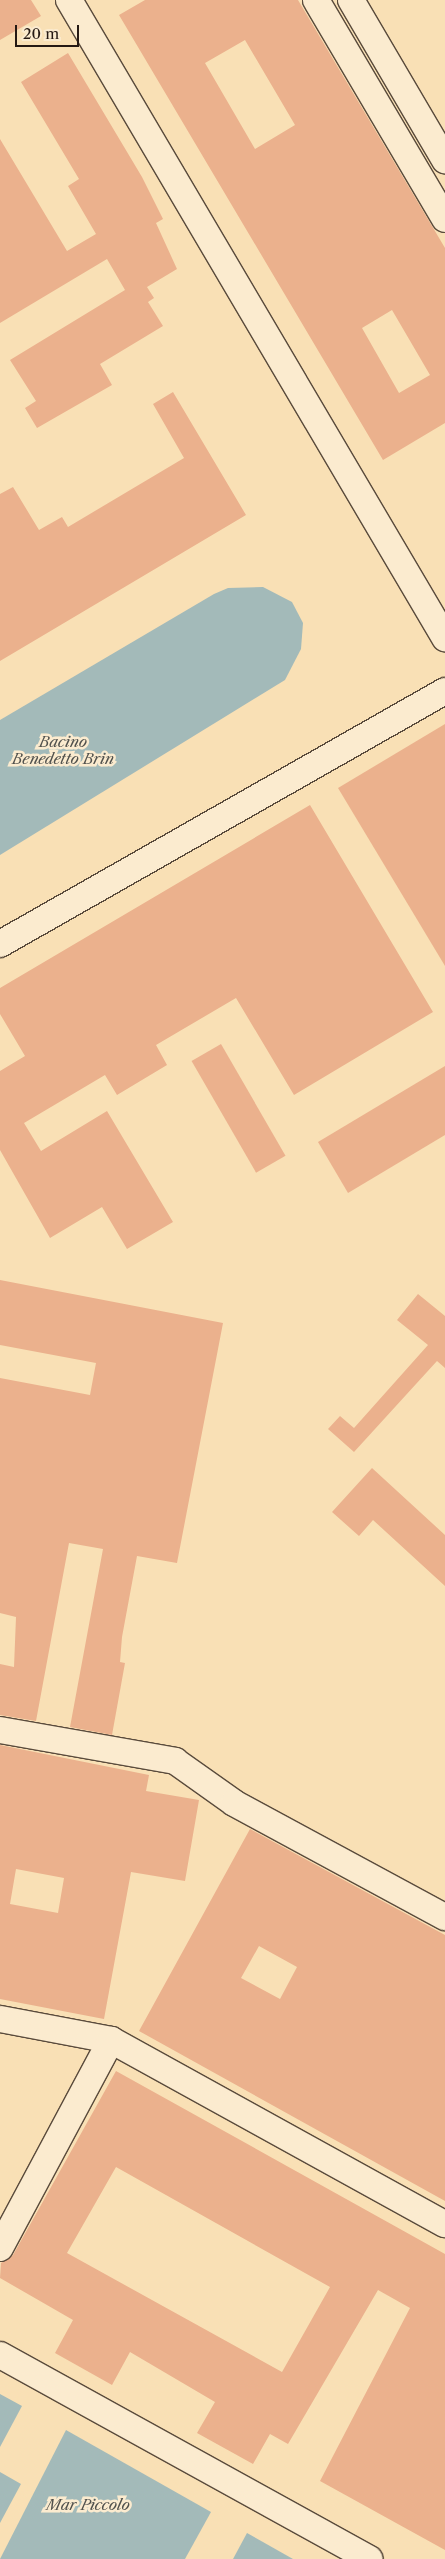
<!DOCTYPE html>
<html>
<head>
<meta charset="utf-8">
<style>
	body { margin:0 }
	#map { position:relative; width:445px; height:2559px; overflow:hidden; background:#f9e0b5; font-family:"Libre Caslon Text",serif }
	div>[style] { position:absolute }
	.water>* { inset:0; background:#a3bab9 }
	.building>* { inset:0; background:#ebb18d; transform-origin:0 0 }
	.roads { filter:drop-shadow(1px 0 #5a4b3c) drop-shadow(-1px 0 #5a4b3c) drop-shadow(0 1px #5a4b3c) drop-shadow(0 -1px #5a4b3c) }
	.minor>* { height:26px; margin:-13px; padding:0 13px; transform-origin:13px; border-radius:13px; background:#fbebcf }
	span { translate:-50% -50%; white-space:nowrap; text-align:center; line-height:1.15; -webkit-text-stroke:5px #fbebcf; paint-order:stroke }
	.water-label { font-size:15px; color:#51514d; font-style:italic }
	.scale { position:absolute; left:15px; top:25px; width:64px; height:22px; box-sizing:border-box; border:2px solid #251913; border-top:0; padding-left:6px; font-size:15px; line-height:18px; white-space:nowrap; color:#251913; -webkit-text-stroke:4px #fbebcf; paint-order:stroke }
</style>
</head>
<body>
<div id="map">
	<div class="water">
		<div style="clip-path:polygon(263px 587px,292px 602px,303px 623px,301px 649px,285px 680px,0 855px,0 720px,214px 594px,228px 588px)"></div>
		<div style="clip-path:polygon(0 2394px,22px 2406px,0 2447px)"></div>
		<div style="clip-path:polygon(66px 2430px,211px 2512px,185px 2559px,0 2559px)"></div>
		<div style="clip-path:polygon(0 2472px,21px 2484px,0 2523px)"></div>
		<div style="clip-path:polygon(247px 2533px,293px 2559px,233px 2559px)"></div>
	</div>
	<div class="building">
		<div style="clip-path:polygon(0 0,31px 0,41px 16px,0 40px)"></div>
		<div style="clip-path:polygon(evenodd,145px 0,298px 0,445px 248px,445px 423px,383px 460px,119px 15px,145px 0,245px 40px,295px 125px,255px 149px,205px 63px,245px 40px,145px 0,392px 310px,430px 375px,399px 393px,362px 328px,392px 310px)"></div>
		<div style="clip-path:polygon(68px 53px,142px 177px,163px 219px,156px 223px,177px 269px,147px 287px,154px 298px,148px 302px,163px 326px,100px 364px,112px 385px,37px 428px,25px 408px,36px 401px,10px 360px,125px 290px,107px 259px,0 323px,0 139px,67px 251px,96px 234px,68px 186px,79px 179px,21px 82px)"></div>
		<div style="clip-path:polygon(173px 392px,246px 515px,0 661px,0 494px,13px 487px,39px 530px,62px 517px,68px 527px,184px 458px,153px 404px)"></div>
		<div style="clip-path:polygon(445px 724px,445px 966px,338px 788px)"></div>
		<div style="clip-path:polygon(310px 805px,433px 1012px,294px 1095px,236px 998px,156px 1045px,167px 1065px,117px 1095px,105px 1075px,24px 1123px,41px 1151px,107px 1111px,173px 1222px,127px 1249px,102px 1207px,50px 1238px,0 1150px,0 1071px,25px 1056px,0 1014px,0 988px)"></div>
		<div style="left:221px;top:1044px;width:129px;height:34px;rotate:60deg"></div>
		<div style="clip-path:polygon(445px 1066px,445px 1135px,348px 1193px,318px 1142px)"></div>
		<div style="clip-path:polygon(0 1280px,223px 1323px,177px 1563px,137px 1556px,122px 1637px,120px 1662px,125px 1663px,112px 1735px,70px 1727px,103px 1549px,69px 1543px,36px 1721px,0 1715px,0 1664px,14px 1667px,16px 1617px,0 1613px,0 1378px,90px 1395px,96px 1363px,0 1345px)"></div>
		<div style="clip-path:polygon(418px 1294px,445px 1316px,445px 1368px,437px 1361px,354px 1452px,328px 1429px,340px 1416px,354px 1428px,428px 1345px,397px 1320px)"></div>
		<div style="clip-path:polygon(372px 1468px,445px 1535px,445px 1586px,373px 1520px,359px 1536px,332px 1512px)"></div>
		<div style="clip-path:polygon(evenodd,0 1745px,149px 1775px,146px 1791px,199px 1800px,185px 1881px,131px 1872px,104px 2019px,0 1999px,0 1745px,16px 1869px,64px 1878px,58px 1913px,10px 1904px,16px 1869px)"></div>
		<div style="clip-path:polygon(evenodd,250px 1829px,445px 1935px,445px 2201px,139px 2031px,250px 1829px,259px 1946px,297px 1967px,280px 1999px,241px 1978px,259px 1946px)"></div>
		<div style="clip-path:polygon(evenodd,116px 2071px,445px 2254px,445px 2550px,320px 2481px,410px 2308px,378px 2290px,288px 2444px,270px 2434px,253px 2464px,197px 2433px,215px 2402px,130px 2352px,112px 2385px,55px 2353px,73px 2320px,0 2278px,1px 2263px,13px 2255px,116px 2071px,116px 2167px,330px 2287px,282px 2372px,67px 2253px,116px 2167px)"></div>
	</div>
	<div class="roads">
		<div class="minor">
			<div style="left:69px;top:0;width:741px;rotate:59.49deg"></div>
			<div style="left:316px;top:0;width:254px;rotate:59.5deg"></div>
			<div style="left:351px;top:0;width:186px;rotate:59.6deg"></div>
			<div style="left:0;top:944px;width:512px;rotate:-29.62deg"></div>
			<div style="left:0;top:1730px;width:178px;rotate:10deg"></div>
			<div style="left:175px;top:1761px;width:72px;rotate:35.4deg"></div>
			<div style="left:234px;top:1803px;width:240px;rotate:28.4deg"></div>
			<div style="left:0;top:2019px;width:113px;rotate:10.7deg"></div>
			<div style="left:111px;top:2040px;width:381px;rotate:28.9deg"></div>
			<div style="left:0;top:2248px;width:236px;rotate:-61.9deg"></div>
			<div style="left:0;top:2355px;width:422px;rotate:28.9deg"></div>
		</div>
	</div>
	<div class="water-label">
		<span style="left:63px;top:750px">Bacino<br>Benedetto Brin</span>
		<span style="left:88px;top:2505px">Mar Piccolo</span>
	</div>
	<div class="scale">20 m</div>
</div>
</body>
</html>
